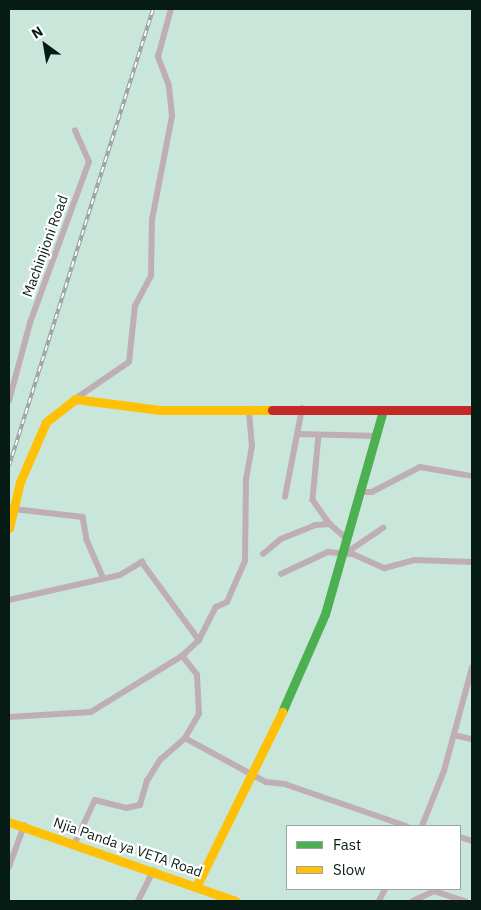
<!DOCTYPE html>
<html>
<head>
<meta charset="utf-8">
<style>
	body { margin:0 }
	#map { position:relative; width:481px; height:910px; overflow:hidden; background:#c9e6db; font-family:"IBM Plex Sans",sans-serif }
	div>[style] { position:absolute }
	.street>* { height:5.5px; margin:-2.75px; padding:0 2.75px; transform-origin:2.75px; border-radius:2.75px; background:#bfaeb6 }
	.fast>* { height:9px; margin:-4.5px; padding:0 4.5px; transform-origin:4.5px; border-radius:4.5px; background:#4caf50 }
	.slow>* { height:9px; margin:-4.5px; padding:0 4.5px; transform-origin:4.5px; border-radius:4.5px; background:#ffc107 }
	.jam>* { height:9px; margin:-4.5px; padding:0 4.5px; transform-origin:4.5px; border-radius:4.5px; background:#c62828 }
	.rail>* { height:4px; margin-top:-2px; transform-origin:0; background:repeating-linear-gradient(90deg,#fff 0 5.5px,#9ba0a0 0 11px); box-sizing:border-box; border-block:1px solid #9ba0a0 }
	span { translate:-50% -50%; white-space:nowrap; text-align:center; line-height:1.15; -webkit-text-stroke:4.5px #fff; paint-order:stroke }
	.street-label { font-size:14px; color:#071b15 }
	.frame { position:absolute; inset:0; border:10px solid #071b15; pointer-events:none }
	.legend { position:absolute; left:286px; top:825px; width:175px; height:65px; box-sizing:border-box; background:#fff; border:1px solid #9ca4a1; margin:0; padding:6px 9px; list-style:none; font-size:15px; color:#071b15 }
	.legend li { display:flex; align-items:center; gap:10px; height:25px }
	.legend b { width:25px; border:1px solid #9ca4a1 }
	.north { position:absolute; left:20px; top:20px; width:50px; height:50px; -webkit-text-stroke:4px #fff; paint-order:stroke; rotate:328deg; font-size:14px; font-weight:700; line-height:20px; text-align:center; color:#071b15 }
	.north::after { content:''; display:block; margin:auto; width:18px; height:22px; background:#071b15; clip-path:polygon(50% 0,100% 100%,50% 72%,0 100%) }
</style>
</head>
<body>
<div id="map">
	<div class="street">
		<div style="left:75px;top:399px;width:65px;rotate:-34.4deg"></div>
		<div style="left:129px;top:362px;width:56px;rotate:-83.9deg"></div>
		<div style="left:135px;top:306px;width:34px;rotate:-62deg"></div>
		<div style="left:151px;top:276px;width:56px;rotate:-89deg"></div>
		<div style="left:152px;top:220px;width:106px;rotate:-79.1deg"></div>
		<div style="left:172px;top:116px;width:30px;rotate:-96deg"></div>
		<div style="left:169px;top:86px;width:31px;rotate:-111deg"></div>
		<div style="left:158px;top:57px;width:50px;rotate:-74.8deg"></div>
		<div style="left:9px;top:401px;width:81px;rotate:-74.9deg"></div>
		<div style="left:30px;top:323px;width:171px;rotate:-69.9deg"></div>
		<div style="left:89px;top:162px;width:34px;rotate:-114deg"></div>
		<div style="left:298px;top:434px;width:80px;rotate:1.4deg"></div>
		<div style="left:319px;top:435px;width:65px;rotate:95.3deg"></div>
		<div style="left:313px;top:500px;width:29px;rotate:55deg"></div>
		<div style="left:359px;top:492px;width:13px"></div>
		<div style="left:372px;top:492px;width:54px;rotate:-27.5deg"></div>
		<div style="left:420px;top:467px;width:53px;rotate:9.8deg"></div>
		<div style="left:285px;top:497px;width:90px;rotate:-79.1deg"></div>
		<div style="left:14px;top:509px;width:69px;rotate:6.6deg"></div>
		<div style="left:83px;top:517px;width:23px;rotate:80deg"></div>
		<div style="left:87px;top:540px;width:40px;rotate:66.6deg"></div>
		<div style="left:346px;top:553px;width:45px;rotate:-34deg"></div>
		<div style="left:263px;top:554px;width:23px;rotate:-40deg"></div>
		<div style="left:281px;top:539px;width:37px;rotate:-22deg"></div>
		<div style="left:315px;top:525px;width:15px;rotate:-4deg"></div>
		<div style="left:330px;top:524px;width:21px;rotate:41deg"></div>
		<div style="left:281px;top:574px;width:52px;rotate:-25.1deg"></div>
		<div style="left:328px;top:552px;width:25px;rotate:5deg"></div>
		<div style="left:353px;top:554px;width:35px;rotate:24deg"></div>
		<div style="left:385px;top:568px;width:30px;rotate:-15deg"></div>
		<div style="left:414px;top:560px;width:58px;rotate:2deg"></div>
		<div style="left:9px;top:600px;width:114px;rotate:-12.7deg"></div>
		<div style="left:120px;top:575px;width:26px;rotate:-31deg"></div>
		<div style="left:142px;top:562px;width:97px;rotate:53.8deg"></div>
		<div style="left:9px;top:717px;width:82px;rotate:-3.5deg"></div>
		<div style="left:91px;top:712px;width:107px;rotate:-31.6deg"></div>
		<div style="left:182px;top:656px;width:23px;rotate:-43deg"></div>
		<div style="left:199px;top:640px;width:37px;rotate:-63deg"></div>
		<div style="left:216px;top:607px;width:12px;rotate:-24deg"></div>
		<div style="left:227px;top:602px;width:45px;rotate:-66.3deg"></div>
		<div style="left:245px;top:561px;width:81px;rotate:-89.3deg"></div>
		<div style="left:246px;top:480px;width:34px;rotate:-80deg"></div>
		<div style="left:252px;top:447px;width:38px;rotate:-95deg"></div>
		<div style="left:454px;top:735px;width:18px;rotate:13deg"></div>
		<div style="left:185px;top:738px;width:92px;rotate:28.5deg"></div>
		<div style="left:266px;top:782px;width:19px;rotate:6deg"></div>
		<div style="left:285px;top:784px;width:128px;rotate:19.1deg"></div>
		<div style="left:422px;top:826px;width:59px;rotate:-68.2deg"></div>
		<div style="left:444px;top:771px;width:107px;rotate:-74.8deg"></div>
		<div style="left:460px;top:837px;width:13px;rotate:18deg"></div>
		<div style="left:75px;top:843px;width:47px;rotate:-65.1deg"></div>
		<div style="left:95px;top:800px;width:32px;rotate:14deg"></div>
		<div style="left:126px;top:808px;width:14px;rotate:-12deg"></div>
		<div style="left:140px;top:805px;width:25px;rotate:-74deg"></div>
		<div style="left:147px;top:781px;width:25px;rotate:-58deg"></div>
		<div style="left:160px;top:760px;width:33px;rotate:-41deg"></div>
		<div style="left:185px;top:738px;width:28px;rotate:-60deg"></div>
		<div style="left:199px;top:714px;width:39px;rotate:-93deg"></div>
		<div style="left:197px;top:675px;width:24px;rotate:-128deg"></div>
		<div style="left:9px;top:867px;width:44px;rotate:-69.9deg"></div>
		<div style="left:138px;top:901px;width:34px;rotate:-63deg"></div>
		<div style="left:379px;top:901px;width:13px;rotate:-63deg"></div>
		<div style="left:413px;top:901px;width:23px;rotate:-25deg"></div>
		<div style="left:434px;top:891px;width:33px;rotate:18deg"></div>
	</div>
	<div class="fast">
		<div style="left:282px;top:712px;width:107px;rotate:-66.3deg"></div>
		<div style="left:325px;top:614px;width:212px;rotate:-74.1deg"></div>
	</div>
	<div class="slow">
		<div style="left:9px;top:528px;width:47px;rotate:-76.6deg"></div>
		<div style="left:20px;top:482px;width:65px;rotate:-66.6deg"></div>
		<div style="left:46px;top:422px;width:37px;rotate:-38deg"></div>
		<div style="left:75px;top:399px;width:86px;rotate:7.4deg"></div>
		<div style="left:160px;top:410px;width:112px"></div>
		<div style="left:9px;top:822px;width:240px;rotate:19.2deg"></div>
		<div style="left:197px;top:885px;width:193px;rotate:-63.8deg"></div>
	</div>
	<div class="jam">
		<div style="left:272px;top:410px;width:200px"></div>
	</div>
	<div class="rail">
		<div style="left:9px;top:466px;width:479px;rotate:-72.5deg"></div>
	</div>
	<div class="street-label">
		<span style="left:45px;top:246px;rotate:-70deg">Machinjioni Road</span>
		<span style="left:128px;top:847px;rotate:19deg">Njia Panda ya VETA Road</span>
	</div>
	<div class="frame"></div>
	<ul class="legend">
	<li><b style="height:6px;background:#4caf50"></b>Fast</li>
	<li><b style="height:6px;background:#ffc107"></b>Slow</li>
	</ul>
	<div class="north">N</div>
</div>
</body>
</html>
